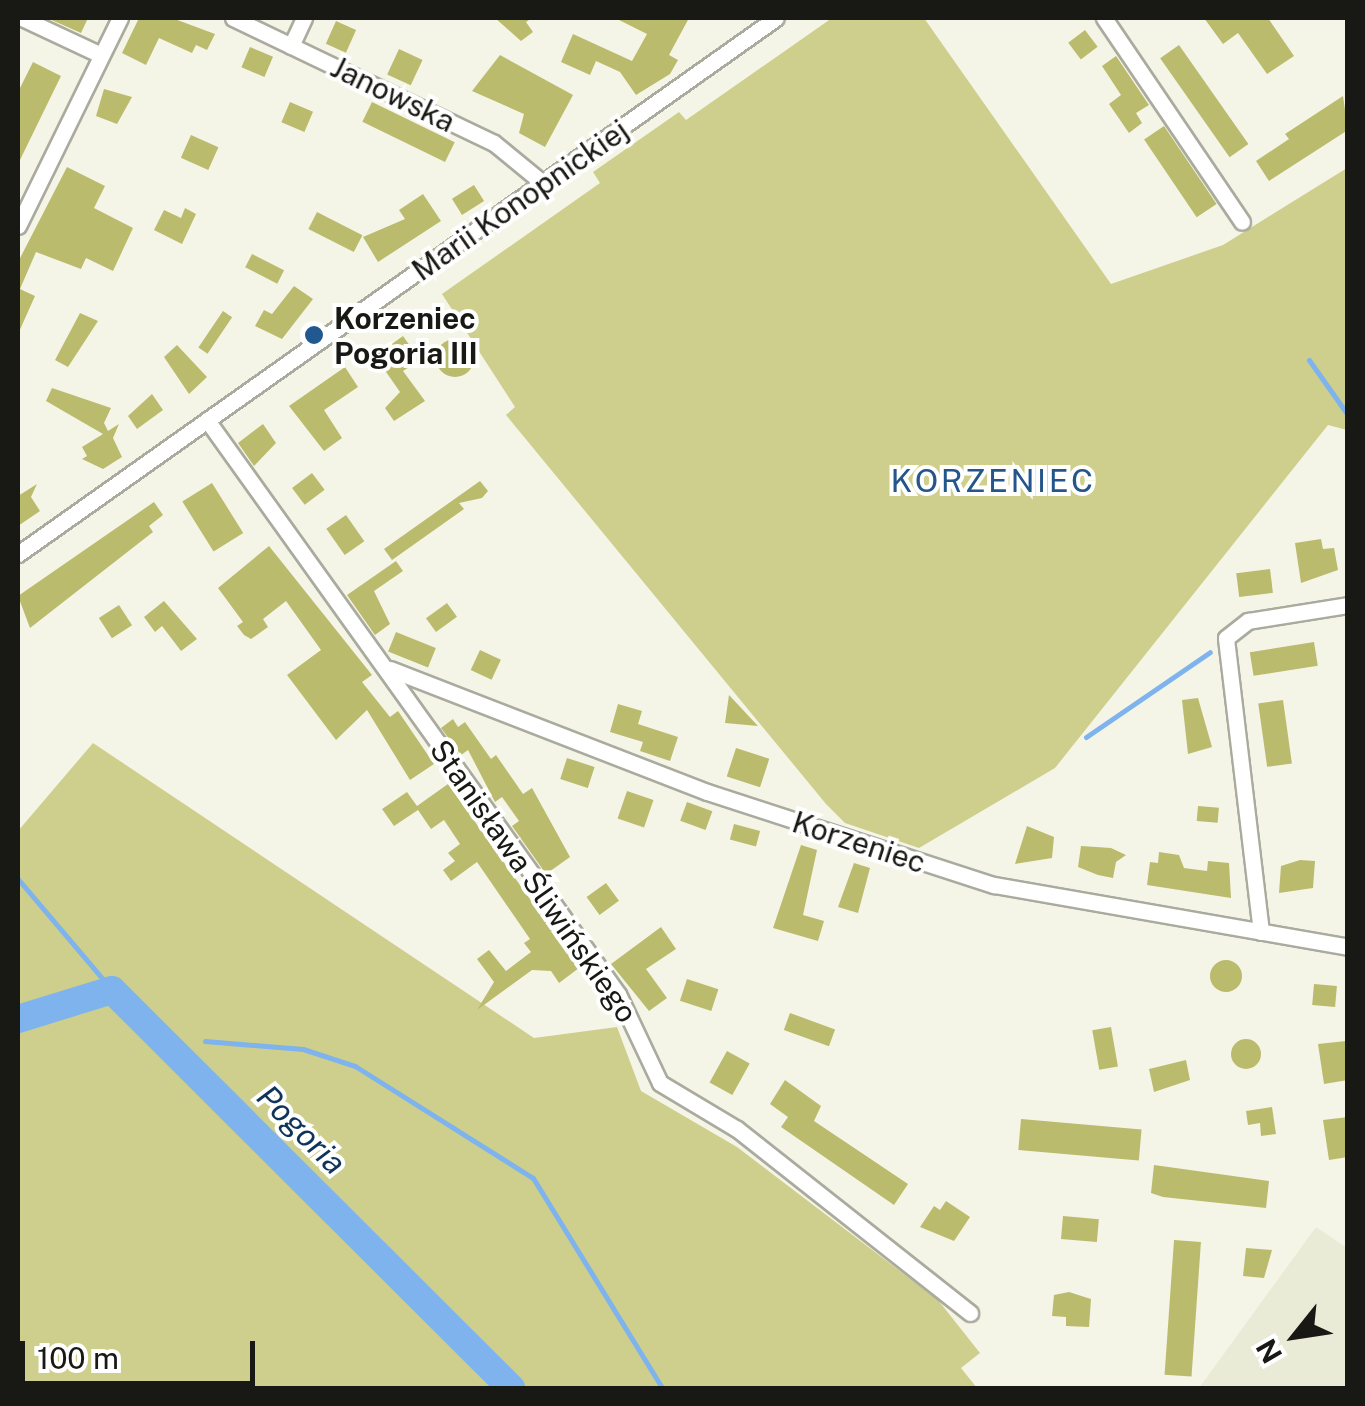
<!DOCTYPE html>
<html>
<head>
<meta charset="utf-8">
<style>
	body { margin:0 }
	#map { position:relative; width:1365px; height:1406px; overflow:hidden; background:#f5f5e7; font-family:"Public Sans",sans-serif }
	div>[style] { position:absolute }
	.built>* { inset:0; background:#eaebd6 }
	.green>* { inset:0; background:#cecf8c }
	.stream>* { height:5px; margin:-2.5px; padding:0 2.5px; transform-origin:2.5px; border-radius:2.5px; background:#7eb3ed }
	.river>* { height:28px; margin:-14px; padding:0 14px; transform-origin:14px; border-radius:14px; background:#7eb3ed }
	.building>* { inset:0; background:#bbbb6d; transform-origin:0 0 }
	.round { border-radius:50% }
	.roads { filter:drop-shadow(2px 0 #aaab9e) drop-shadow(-2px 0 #aaab9e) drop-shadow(0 2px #aaab9e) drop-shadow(0 -2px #aaab9e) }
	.minor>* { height:15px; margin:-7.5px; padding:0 7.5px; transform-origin:7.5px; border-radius:7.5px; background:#fff }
	.dots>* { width:28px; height:28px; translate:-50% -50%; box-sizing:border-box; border:5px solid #fff; border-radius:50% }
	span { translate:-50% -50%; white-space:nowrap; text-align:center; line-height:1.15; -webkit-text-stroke:8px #fff; paint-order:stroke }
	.street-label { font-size:30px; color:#181914 }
	.poi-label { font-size:30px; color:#181914; font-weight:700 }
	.left { translate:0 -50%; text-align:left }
	.neighbourhood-label { font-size:32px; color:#245689; letter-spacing:2.5px }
	.water-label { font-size:32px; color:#0f345a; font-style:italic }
	.frame { position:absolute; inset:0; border:20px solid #181914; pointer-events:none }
	.north { position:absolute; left:1245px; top:1286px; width:100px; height:100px; -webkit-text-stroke:8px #fff; paint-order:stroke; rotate:240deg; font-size:28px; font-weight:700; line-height:40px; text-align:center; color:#181914 }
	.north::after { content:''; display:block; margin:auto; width:35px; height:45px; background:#181914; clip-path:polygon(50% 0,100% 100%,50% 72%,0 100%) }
	.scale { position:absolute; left:20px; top:1341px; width:235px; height:45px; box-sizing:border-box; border:5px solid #181914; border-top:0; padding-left:12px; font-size:30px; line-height:35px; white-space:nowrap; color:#181914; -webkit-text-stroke:8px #fff; paint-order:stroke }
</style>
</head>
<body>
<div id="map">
	<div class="built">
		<div style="clip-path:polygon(1316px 1227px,1347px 1248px,1347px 1388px,1199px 1388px)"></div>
	</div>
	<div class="green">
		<div style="clip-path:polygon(832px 18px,924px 18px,1111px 284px,1223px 245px,1347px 168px,1347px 430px,1328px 425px,1055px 768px,919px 848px,845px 823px,826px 804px,506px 415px,515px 407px,442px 294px,600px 183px,593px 172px,679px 112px,686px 120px)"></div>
		<div style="clip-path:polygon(93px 743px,534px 1038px,617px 1027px,641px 1091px,737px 1147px,938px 1300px,980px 1353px,961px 1368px,977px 1388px,18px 1388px,18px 831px)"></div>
	</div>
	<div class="stream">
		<div style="left:1309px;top:360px;width:67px;rotate:54.7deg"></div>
		<div style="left:1086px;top:737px;width:150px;rotate:-34.4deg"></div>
		<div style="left:18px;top:879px;width:145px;rotate:49.7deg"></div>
		<div style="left:205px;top:1041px;width:98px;rotate:4.7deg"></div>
		<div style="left:303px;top:1049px;width:55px;rotate:18.1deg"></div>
		<div style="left:355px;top:1066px;width:210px;rotate:32.2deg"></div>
		<div style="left:533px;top:1178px;width:246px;rotate:58.4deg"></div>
	</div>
	<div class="river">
		<div style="left:18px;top:1019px;width:98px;rotate:-17.1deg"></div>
		<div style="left:112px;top:990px;width:564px;rotate:44.93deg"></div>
	</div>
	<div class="building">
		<div style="clip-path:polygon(47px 18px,88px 18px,81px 33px)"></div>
		<div style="clip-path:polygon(139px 18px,172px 18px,215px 34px,207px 50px,196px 45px,192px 53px,159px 38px,146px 65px,122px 53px)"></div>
		<div style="clip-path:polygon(495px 18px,532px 18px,526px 22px,533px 32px,521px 41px)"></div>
		<div style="clip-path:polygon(615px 18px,689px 18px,669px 55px,678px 60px,670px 74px,636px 95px,620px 72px,596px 61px,590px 75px,561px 62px,573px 34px,632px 61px,647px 34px)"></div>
		<div style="clip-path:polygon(1204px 18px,1268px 18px,1294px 56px,1267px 74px,1238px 33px,1223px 44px)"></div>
		<div style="left:336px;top:21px;width:22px;height:25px;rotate:24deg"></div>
		<div style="left:1085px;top:30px;width:21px;height:21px;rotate:53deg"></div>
		<div style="left:1179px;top:45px;width:121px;height:23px;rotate:55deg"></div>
		<div style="left:250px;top:47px;width:25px;height:22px;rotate:23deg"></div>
		<div style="left:399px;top:49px;width:26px;height:28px;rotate:25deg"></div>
		<div style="clip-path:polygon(500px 55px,573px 95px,545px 147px,519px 133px,524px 114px,472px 91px)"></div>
		<div style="clip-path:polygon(1116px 56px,1149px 105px,1136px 113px,1142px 123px,1129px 133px,1109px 104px,1121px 95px,1102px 66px)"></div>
		<div style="clip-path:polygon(33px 62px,61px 76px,18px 164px,18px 92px)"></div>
		<div style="clip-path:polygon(104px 89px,132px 97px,117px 124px,96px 116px)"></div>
		<div style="clip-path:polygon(1343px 96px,1348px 130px,1269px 181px,1256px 161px,1289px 139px,1285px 134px)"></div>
		<div style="left:290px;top:102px;width:25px;height:22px;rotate:23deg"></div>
		<div style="left:372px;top:102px;width:92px;height:22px;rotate:26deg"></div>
		<div style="left:1164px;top:126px;width:94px;height:24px;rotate:56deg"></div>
		<div style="left:191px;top:135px;width:30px;height:25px;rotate:24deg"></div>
		<div style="clip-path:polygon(67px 167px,105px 186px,94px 208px,133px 228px,113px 271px,86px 258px,81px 269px,36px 252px,20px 289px,35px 296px,18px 334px,18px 262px)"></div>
		<div style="left:474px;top:185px;width:19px;height:26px;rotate:58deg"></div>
		<div style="clip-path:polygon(423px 194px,441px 221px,378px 262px,363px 237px,405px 219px,399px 210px)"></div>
		<div style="clip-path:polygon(185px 208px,196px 214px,182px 244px,154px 230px,164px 210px,181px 218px)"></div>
		<div style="left:317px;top:212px;width:51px;height:19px;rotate:27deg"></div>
		<div style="left:252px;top:254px;width:36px;height:15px;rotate:27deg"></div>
		<div style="clip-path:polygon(294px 286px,313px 299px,282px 339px,255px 326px,264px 310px,272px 314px)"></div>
		<div style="left:223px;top:311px;width:11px;height:44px;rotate:34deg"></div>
		<div style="clip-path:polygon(80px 313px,98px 321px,68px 367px,55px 360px)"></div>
		<div style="clip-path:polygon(403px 336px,420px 360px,403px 371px,425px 401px,394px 421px,385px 408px,400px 392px,375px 356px)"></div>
		<div class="round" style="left:436px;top:339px;width:38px;height:38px"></div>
		<div style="clip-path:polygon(177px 345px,207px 377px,189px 394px,164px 357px)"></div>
		<div style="clip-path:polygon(345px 367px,358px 387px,324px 410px,342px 438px,324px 451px,289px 406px)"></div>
		<div style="clip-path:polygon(52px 388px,111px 408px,104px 423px,108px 431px,119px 424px,113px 438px,122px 457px,103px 469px,82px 459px,87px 456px,82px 447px,103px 434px,46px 401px)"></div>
		<div style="clip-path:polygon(152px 394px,163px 410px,137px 429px,128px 416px)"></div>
		<div style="clip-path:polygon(263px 424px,276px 443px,254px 466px,238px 443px)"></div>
		<div style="left:312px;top:473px;width:21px;height:25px;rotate:53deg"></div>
		<div style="clip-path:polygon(480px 481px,488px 491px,482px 498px,459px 503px,464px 509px,392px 560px,384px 549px)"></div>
		<div style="left:212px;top:483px;width:59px;height:35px;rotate:58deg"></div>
		<div style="clip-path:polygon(37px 484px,31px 497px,40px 511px,18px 526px,18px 496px)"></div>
		<div style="clip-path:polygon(154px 502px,163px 515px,149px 526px,153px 532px,30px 628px,18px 596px)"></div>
		<div style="left:346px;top:515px;width:32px;height:24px;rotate:55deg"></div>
		<div style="clip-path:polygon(1321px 539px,1323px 549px,1334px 548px,1338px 570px,1301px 583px,1295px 543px)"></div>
		<div style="clip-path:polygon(269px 546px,372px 675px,362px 682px,390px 717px,398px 711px,434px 764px,410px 780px,367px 710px,336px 740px,287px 675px,321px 650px,286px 601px,263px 619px,268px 627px,251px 639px,244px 635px,237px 626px,243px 622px,218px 588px)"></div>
		<div style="clip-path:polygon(396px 561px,403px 571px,374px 591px,390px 624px,375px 635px,347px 595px)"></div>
		<div style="left:1270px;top:569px;width:24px;height:34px;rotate:83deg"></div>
		<div style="clip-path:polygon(164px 601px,197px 639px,181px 651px,162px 626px,155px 632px,144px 617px)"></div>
		<div style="left:447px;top:603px;width:17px;height:26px;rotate:54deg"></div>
		<div style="left:119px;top:605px;width:24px;height:24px;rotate:57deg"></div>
		<div style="left:396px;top:632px;width:43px;height:21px;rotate:22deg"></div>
		<div style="left:1314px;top:642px;width:24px;height:65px;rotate:81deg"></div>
		<div style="left:480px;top:650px;width:23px;height:22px;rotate:25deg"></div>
		<div style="clip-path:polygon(729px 695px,758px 726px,725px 723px)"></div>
		<div style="clip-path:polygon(1198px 698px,1212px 747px,1188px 754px,1182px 700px)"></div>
		<div style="left:1283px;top:700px;width:64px;height:25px;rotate:82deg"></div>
		<div style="clip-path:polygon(618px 704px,642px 711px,638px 724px,678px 737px,670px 761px,640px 751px,643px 742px,610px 732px)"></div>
		<div style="clip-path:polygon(453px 719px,458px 727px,465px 722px,491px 759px,496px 755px,523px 794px,532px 788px,570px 857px,546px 874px,512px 826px,519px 821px,502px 797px,495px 802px,468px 750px,461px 755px,441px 728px)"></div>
		<div style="left:736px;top:748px;width:35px;height:30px;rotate:18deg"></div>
		<div style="left:567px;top:758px;width:29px;height:22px;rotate:18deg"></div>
		<div style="clip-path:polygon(448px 784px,579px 968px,559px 983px,551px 971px,532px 970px,477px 1010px,494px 982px,477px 959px,489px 950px,506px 971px,531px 952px,524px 943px,530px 939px,477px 862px,451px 881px,443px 870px,455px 861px,448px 853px,460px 844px,444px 820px,431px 829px,418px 810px,394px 826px,382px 809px,407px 792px,417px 806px)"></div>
		<div style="left:627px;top:791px;width:28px;height:29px;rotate:19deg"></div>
		<div style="left:687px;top:802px;width:27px;height:20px;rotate:20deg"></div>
		<div style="left:1198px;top:806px;width:21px;height:15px;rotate:5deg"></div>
		<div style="left:734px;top:824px;width:27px;height:16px;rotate:15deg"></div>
		<div style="clip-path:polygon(1027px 826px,1054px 837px,1052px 858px,1015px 864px)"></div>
		<div style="clip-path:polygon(801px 845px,817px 850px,803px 915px,824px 921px,818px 941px,773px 928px)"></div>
		<div style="clip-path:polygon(1081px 846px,1111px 848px,1126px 855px,1116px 862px,1113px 878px,1098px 875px,1078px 867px)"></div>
		<div style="clip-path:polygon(1159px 852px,1179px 855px,1184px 868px,1207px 871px,1208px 861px,1229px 863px,1231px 898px,1147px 885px,1150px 862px,1158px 863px)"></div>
		<div style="clip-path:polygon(1300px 860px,1315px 861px,1313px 888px,1279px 893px,1281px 866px)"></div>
		<div style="clip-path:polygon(854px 863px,870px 868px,858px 913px,838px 907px)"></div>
		<div style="left:606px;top:883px;width:22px;height:24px;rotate:54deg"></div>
		<div style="clip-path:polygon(661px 927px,676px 949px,646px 969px,667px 998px,649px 1011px,611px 964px)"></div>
		<div class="round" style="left:1210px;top:960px;width:32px;height:32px"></div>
		<div style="left:687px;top:979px;width:33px;height:23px;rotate:18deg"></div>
		<div style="left:1314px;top:984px;width:23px;height:21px;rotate:5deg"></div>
		<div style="left:790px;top:1013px;width:48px;height:18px;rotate:20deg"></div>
		<div style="left:1111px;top:1027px;width:40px;height:19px;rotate:80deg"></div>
		<div class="round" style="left:1231px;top:1039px;width:30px;height:30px"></div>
		<div style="clip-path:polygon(1346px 1041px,1348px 1080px,1324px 1084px,1318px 1044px)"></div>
		<div style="left:727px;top:1051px;width:26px;height:36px;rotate:29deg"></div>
		<div style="clip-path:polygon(1186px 1060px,1190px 1080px,1154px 1092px,1149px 1069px)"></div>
		<div style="clip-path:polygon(785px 1080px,821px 1106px,814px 1121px,908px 1184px,894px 1205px,781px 1127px,788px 1117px,770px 1104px)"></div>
		<div style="clip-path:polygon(1272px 1107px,1276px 1134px,1261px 1136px,1260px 1123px,1248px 1125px,1246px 1111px)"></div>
		<div style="clip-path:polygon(1348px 1117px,1348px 1157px,1329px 1160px,1323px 1120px)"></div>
		<div style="left:1021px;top:1119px;width:121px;height:31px;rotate:5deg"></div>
		<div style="clip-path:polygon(1154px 1165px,1269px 1181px,1266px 1208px,1163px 1197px,1151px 1193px)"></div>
		<div style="clip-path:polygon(946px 1201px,970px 1217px,954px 1241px,920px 1227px,934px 1206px,940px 1210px)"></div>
		<div style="left:1063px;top:1216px;width:36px;height:23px;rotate:5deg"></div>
		<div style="left:1174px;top:1240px;width:27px;height:135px;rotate:4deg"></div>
		<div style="clip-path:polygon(1246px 1248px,1272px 1250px,1264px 1278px,1243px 1276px)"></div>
		<div style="clip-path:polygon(1069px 1292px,1091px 1299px,1089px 1327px,1066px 1326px,1066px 1317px,1052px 1316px,1054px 1295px)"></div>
	</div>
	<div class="roads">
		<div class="minor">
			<div style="left:22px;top:18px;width:87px;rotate:25.1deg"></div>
			<div style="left:233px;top:18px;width:289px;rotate:25.6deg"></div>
			<div style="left:494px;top:143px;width:65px;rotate:39.4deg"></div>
			<div style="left:1104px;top:18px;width:246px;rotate:55.9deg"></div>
			<div style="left:291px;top:46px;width:31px;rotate:-65deg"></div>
			<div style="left:18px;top:226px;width:232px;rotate:-63.9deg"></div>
			<div style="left:207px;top:420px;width:706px;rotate:54.4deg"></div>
			<div style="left:618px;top:994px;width:98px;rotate:64.7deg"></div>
			<div style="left:660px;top:1083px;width:90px;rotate:30.9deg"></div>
			<div style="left:737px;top:1129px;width:297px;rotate:38.3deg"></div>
			<div style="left:18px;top:554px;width:928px;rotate:-35.27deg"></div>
			<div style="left:390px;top:669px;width:340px;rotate:21.2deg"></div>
			<div style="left:707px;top:792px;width:302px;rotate:18deg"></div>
			<div style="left:994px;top:885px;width:359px;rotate:9.9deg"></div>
			<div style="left:1261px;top:932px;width:296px;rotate:-96.8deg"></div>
			<div style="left:1226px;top:638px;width:28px;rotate:-38deg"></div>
			<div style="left:1248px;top:621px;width:101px;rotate:-9.1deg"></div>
		</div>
	</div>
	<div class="dots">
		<div style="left:314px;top:335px;background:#215890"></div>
	</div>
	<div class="street-label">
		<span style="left:393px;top:94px;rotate:26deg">Janowska</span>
		<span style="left:520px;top:200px;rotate:-35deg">Marii Konopnickiej</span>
		<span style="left:859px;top:842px;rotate:18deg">Korzeniec</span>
		<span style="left:534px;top:881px;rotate:55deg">Stanisława Śliwińskiego</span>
	</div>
	<div class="poi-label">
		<span class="left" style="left:334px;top:335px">Korzeniec<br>Pogoria III</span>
	</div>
	<div class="neighbourhood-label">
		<span style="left:993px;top:481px">KORZENIEC</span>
	</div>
	<div class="water-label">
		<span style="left:301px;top:1130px;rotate:45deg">Pogoria</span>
	</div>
	<div class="frame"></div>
	<div class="north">N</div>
	<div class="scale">100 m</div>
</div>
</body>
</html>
